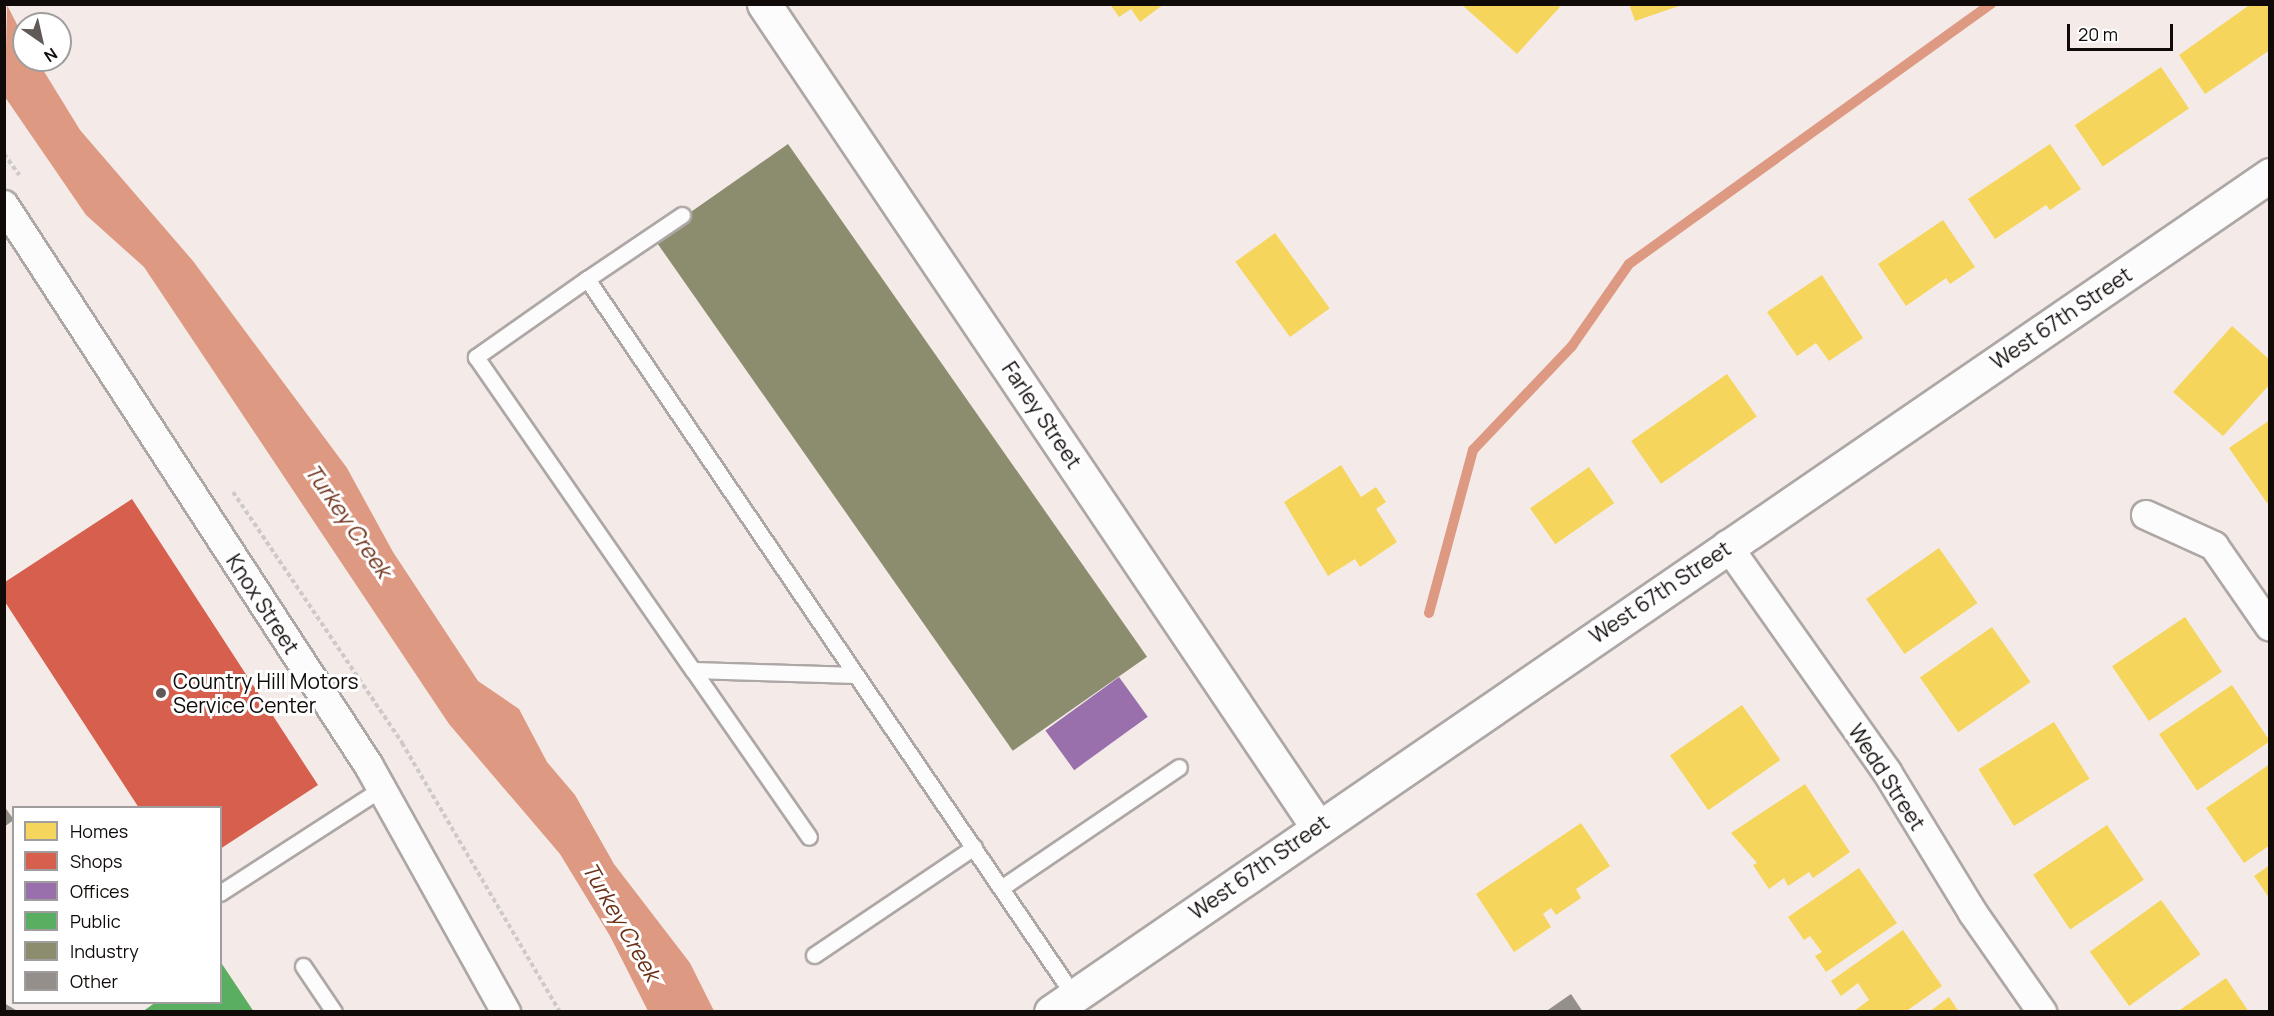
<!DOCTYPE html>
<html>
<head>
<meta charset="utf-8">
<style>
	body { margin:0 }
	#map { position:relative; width:2274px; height:1016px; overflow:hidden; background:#f4ebe8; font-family:Manrope,sans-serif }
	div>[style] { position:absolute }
	.water>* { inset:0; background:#dd9981 }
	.homes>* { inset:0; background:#f6d55c; transform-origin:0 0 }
	.shops>* { inset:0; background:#d6604d }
	.offices>* { inset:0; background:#9970ab; transform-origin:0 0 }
	.public>* { inset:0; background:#5aae61 }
	.industry>* { inset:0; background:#8c8c6e; transform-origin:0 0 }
	.stream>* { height:10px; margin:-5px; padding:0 5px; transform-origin:5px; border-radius:5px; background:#dd9981 }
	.building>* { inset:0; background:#958f8c; transform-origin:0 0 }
	.path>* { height:4px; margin-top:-2px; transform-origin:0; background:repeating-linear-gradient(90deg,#cdcac9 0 4.5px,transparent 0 7.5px) }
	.roads { filter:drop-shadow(2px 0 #ada7a5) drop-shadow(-2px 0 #ada7a5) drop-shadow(0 2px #ada7a5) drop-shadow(0 -2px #ada7a5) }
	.service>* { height:15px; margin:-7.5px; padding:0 7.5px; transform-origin:7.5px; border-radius:7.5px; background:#fdfcfc }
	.minor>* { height:28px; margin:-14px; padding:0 14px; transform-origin:14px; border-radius:14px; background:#fdfcfc }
	.tertiary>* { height:33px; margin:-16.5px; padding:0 16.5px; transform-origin:16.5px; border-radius:16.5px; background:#fdfcfc }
	.dots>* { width:16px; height:16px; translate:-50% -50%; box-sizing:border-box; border:3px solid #fff; border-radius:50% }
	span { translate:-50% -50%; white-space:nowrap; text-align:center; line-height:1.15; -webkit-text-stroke:6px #fff; paint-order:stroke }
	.street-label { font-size:21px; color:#100b09 }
	.poi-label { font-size:21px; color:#100b09 }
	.left { translate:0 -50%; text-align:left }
	.water-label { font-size:22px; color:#6c3019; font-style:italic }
	.frame { position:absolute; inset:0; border:6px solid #100b09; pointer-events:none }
	.legend { position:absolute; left:12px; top:806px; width:210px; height:198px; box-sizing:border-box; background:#fff; border:2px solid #9f9d9d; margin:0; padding:8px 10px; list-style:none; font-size:18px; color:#100b09 }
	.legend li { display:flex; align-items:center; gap:12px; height:30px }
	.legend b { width:30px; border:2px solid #9f9d9d }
	.north { position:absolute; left:12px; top:12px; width:60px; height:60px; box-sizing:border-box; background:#fff; border:2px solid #9f9d9d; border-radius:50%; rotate:146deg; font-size:16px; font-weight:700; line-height:24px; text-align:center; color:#100b09 }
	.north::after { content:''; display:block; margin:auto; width:21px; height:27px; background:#605957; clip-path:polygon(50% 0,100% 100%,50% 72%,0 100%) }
	.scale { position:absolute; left:2067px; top:24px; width:106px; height:27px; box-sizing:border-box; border:3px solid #100b09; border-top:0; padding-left:8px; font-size:18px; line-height:21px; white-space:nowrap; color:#100b09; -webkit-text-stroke:4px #fff; paint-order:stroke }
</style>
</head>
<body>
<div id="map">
	<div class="water">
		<div style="clip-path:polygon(7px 5px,24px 38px,24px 60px,37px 60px,80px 130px,193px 261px,347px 468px,393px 552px,478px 681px,519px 709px,547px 762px,575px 795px,614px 864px,690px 963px,714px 1011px,648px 1011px,610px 936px,560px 854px,449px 724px,144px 267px,86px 215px,5px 97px)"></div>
	</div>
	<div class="homes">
		<div style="clip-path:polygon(1110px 4px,1164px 4px,1140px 22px,1131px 9px,1119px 17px)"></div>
		<div style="clip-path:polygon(1461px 4px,1557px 4px,1560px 7px,1517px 54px)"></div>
		<div style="clip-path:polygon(1629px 4px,1682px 4px,1682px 5px,1635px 21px)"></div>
		<div style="clip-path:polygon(2251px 4px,2270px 4px,2270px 50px,2205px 94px,2179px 55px)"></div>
		<div style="left:2161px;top:67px;width:50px;height:104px;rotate:56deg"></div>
		<div style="clip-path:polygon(2050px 144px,2081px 189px,2050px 210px,2046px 205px,1995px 239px,1968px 199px)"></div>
		<div style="clip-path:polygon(1943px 220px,1975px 267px,1950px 284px,1946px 278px,1906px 306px,1878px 264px)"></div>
		<div style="left:1275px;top:233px;width:93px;height:49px;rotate:54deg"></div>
		<div style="clip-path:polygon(1822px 275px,1863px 338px,1829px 361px,1816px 343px,1797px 356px,1767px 312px)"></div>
		<div style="clip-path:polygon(2232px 326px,2270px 360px,2270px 384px,2223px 436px,2173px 392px)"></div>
		<div style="left:1727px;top:374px;width:52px;height:117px;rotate:55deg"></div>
		<div style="clip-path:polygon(2270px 420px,2270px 501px,2267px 503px,2229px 448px)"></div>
		<div style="clip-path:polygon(1341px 465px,1361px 497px,1376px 487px,1386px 502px,1376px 509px,1397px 542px,1360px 567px,1355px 559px,1328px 576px,1284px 502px)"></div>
		<div style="left:1589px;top:467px;width:44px;height:72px;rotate:55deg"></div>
		<div style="left:1939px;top:548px;width:67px;height:89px;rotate:55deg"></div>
		<div style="left:2185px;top:617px;width:66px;height:88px;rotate:56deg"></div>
		<div style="left:1992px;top:627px;width:67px;height:88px;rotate:55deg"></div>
		<div style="left:2232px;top:685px;width:68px;height:88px;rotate:56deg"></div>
		<div style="left:1742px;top:705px;width:67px;height:88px;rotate:55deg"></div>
		<div style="left:2054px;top:722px;width:67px;height:89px;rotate:58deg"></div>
		<div style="clip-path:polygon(2270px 764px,2270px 845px,2244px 863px,2206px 808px)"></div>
		<div style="clip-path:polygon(1805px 784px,1850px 852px,1813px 878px,1809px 872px,1788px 886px,1784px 878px,1769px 889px,1753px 865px,1757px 863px,1731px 833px)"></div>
		<div style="clip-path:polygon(1581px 823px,1610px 866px,1576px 889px,1581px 898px,1556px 915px,1551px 908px,1543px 914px,1551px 927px,1514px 952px,1476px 894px)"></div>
		<div style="left:2107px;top:825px;width:66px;height:89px;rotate:56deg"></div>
		<div style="clip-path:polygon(2270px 865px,2270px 899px,2254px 876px)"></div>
		<div style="clip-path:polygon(1859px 868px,1897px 923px,1826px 972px,1815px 956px,1822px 952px,1810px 936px,1804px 940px,1788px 917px)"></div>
		<div style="left:2161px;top:900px;width:67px;height:88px;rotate:54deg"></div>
		<div style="clip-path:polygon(1903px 930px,1942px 986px,1905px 1012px,1853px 1012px,1869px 1000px,1858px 983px,1841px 996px,1831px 981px)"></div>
		<div style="clip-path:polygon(2226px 978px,2249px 1012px,2177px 1012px)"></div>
		<div style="clip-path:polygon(1949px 997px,1959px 1012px,1929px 1012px)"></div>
	</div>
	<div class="shops">
		<div style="clip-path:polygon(132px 499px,318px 785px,220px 849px,220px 808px,139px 808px,5px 602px,5px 582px)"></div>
	</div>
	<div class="offices">
		<div style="left:1119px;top:677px;width:49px;height:91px;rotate:54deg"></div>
	</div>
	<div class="public">
		<div style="clip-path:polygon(220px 961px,254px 1012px,142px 1012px,156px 1002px,220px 1002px)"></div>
	</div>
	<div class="industry">
		<div style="left:788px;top:144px;width:626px;height:164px;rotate:55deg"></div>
	</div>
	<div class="stream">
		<div style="left:1429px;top:613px;width:169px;rotate:-74.9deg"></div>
		<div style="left:1473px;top:450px;width:144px;rotate:-46.4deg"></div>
		<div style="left:1572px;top:346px;width:100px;rotate:-55.2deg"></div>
		<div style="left:1629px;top:264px;width:446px;rotate:-35.7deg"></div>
	</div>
	<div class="building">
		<div style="left:4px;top:806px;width:17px;height:180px;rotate:54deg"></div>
		<div style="clip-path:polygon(1571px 994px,1583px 1012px,1545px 1012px)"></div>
		<div style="clip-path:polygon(4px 1003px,19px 1012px,4px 1012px)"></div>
	</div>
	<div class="path">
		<div style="left:4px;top:154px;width:26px;rotate:54deg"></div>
		<div style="left:233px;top:492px;width:303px;rotate:56deg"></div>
		<div style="left:402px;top:743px;width:312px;rotate:59.6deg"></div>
	</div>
	<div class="roads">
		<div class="service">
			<div style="left:682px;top:215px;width:115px;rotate:146deg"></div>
			<div style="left:587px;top:279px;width:867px;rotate:55.81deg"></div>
			<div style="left:587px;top:279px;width:136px;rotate:144.9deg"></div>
			<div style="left:476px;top:357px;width:381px;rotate:55.3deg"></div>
			<div style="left:693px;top:670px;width:163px;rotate:1.8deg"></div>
			<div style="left:693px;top:670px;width:203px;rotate:55.2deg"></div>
			<div style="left:1001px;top:888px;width:215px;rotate:-34.2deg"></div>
			<div style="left:220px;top:893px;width:192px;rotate:-32.9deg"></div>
			<div style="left:814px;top:955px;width:193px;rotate:-34deg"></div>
			<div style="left:303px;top:966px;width:55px;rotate:56deg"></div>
		</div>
		<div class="minor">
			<div style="left:4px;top:205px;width:669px;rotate:56.95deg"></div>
			<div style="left:369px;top:766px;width:282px;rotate:60.9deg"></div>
			<div style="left:2146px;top:515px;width:75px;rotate:24.5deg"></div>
			<div style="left:2214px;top:546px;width:98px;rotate:55.3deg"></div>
			<div style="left:1727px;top:545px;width:278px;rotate:54.8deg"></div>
			<div style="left:1887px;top:772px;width:165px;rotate:58.6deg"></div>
			<div style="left:1973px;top:913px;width:121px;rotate:55.1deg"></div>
		</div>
		<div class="tertiary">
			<div style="left:764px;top:4px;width:991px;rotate:56.07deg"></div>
			<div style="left:1051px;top:1012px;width:1479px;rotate:-34.47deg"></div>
		</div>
	</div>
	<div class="dots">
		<div style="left:161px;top:693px;background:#605957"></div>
	</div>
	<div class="street-label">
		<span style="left:2061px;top:318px;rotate:-34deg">West 67th Street</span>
		<span style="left:1042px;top:415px;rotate:56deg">Farley Street</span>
		<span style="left:1660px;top:592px;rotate:-34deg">West 67th Street</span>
		<span style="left:263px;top:604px;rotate:57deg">Knox Street</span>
		<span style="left:1887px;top:777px;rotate:57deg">Wedd Street</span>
		<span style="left:1259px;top:867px;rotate:-35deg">West 67th Street</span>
	</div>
	<div class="poi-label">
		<span class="left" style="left:173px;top:693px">Country Hill Motors<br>Service Center</span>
	</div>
	<div class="water-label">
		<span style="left:348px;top:521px;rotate:55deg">Turkey Creek</span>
		<span style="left:621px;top:922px;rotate:60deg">Turkey Creek</span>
	</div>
	<div class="frame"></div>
	<ul class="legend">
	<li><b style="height:16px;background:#f6d55c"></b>Homes</li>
	<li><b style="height:16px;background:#d6604d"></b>Shops</li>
	<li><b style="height:16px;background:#9970ab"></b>Offices</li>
	<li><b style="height:16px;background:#5aae61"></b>Public</li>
	<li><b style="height:16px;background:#8c8c6e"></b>Industry</li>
	<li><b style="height:16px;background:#958f8c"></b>Other</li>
	</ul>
	<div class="north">N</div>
	<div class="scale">20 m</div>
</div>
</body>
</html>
